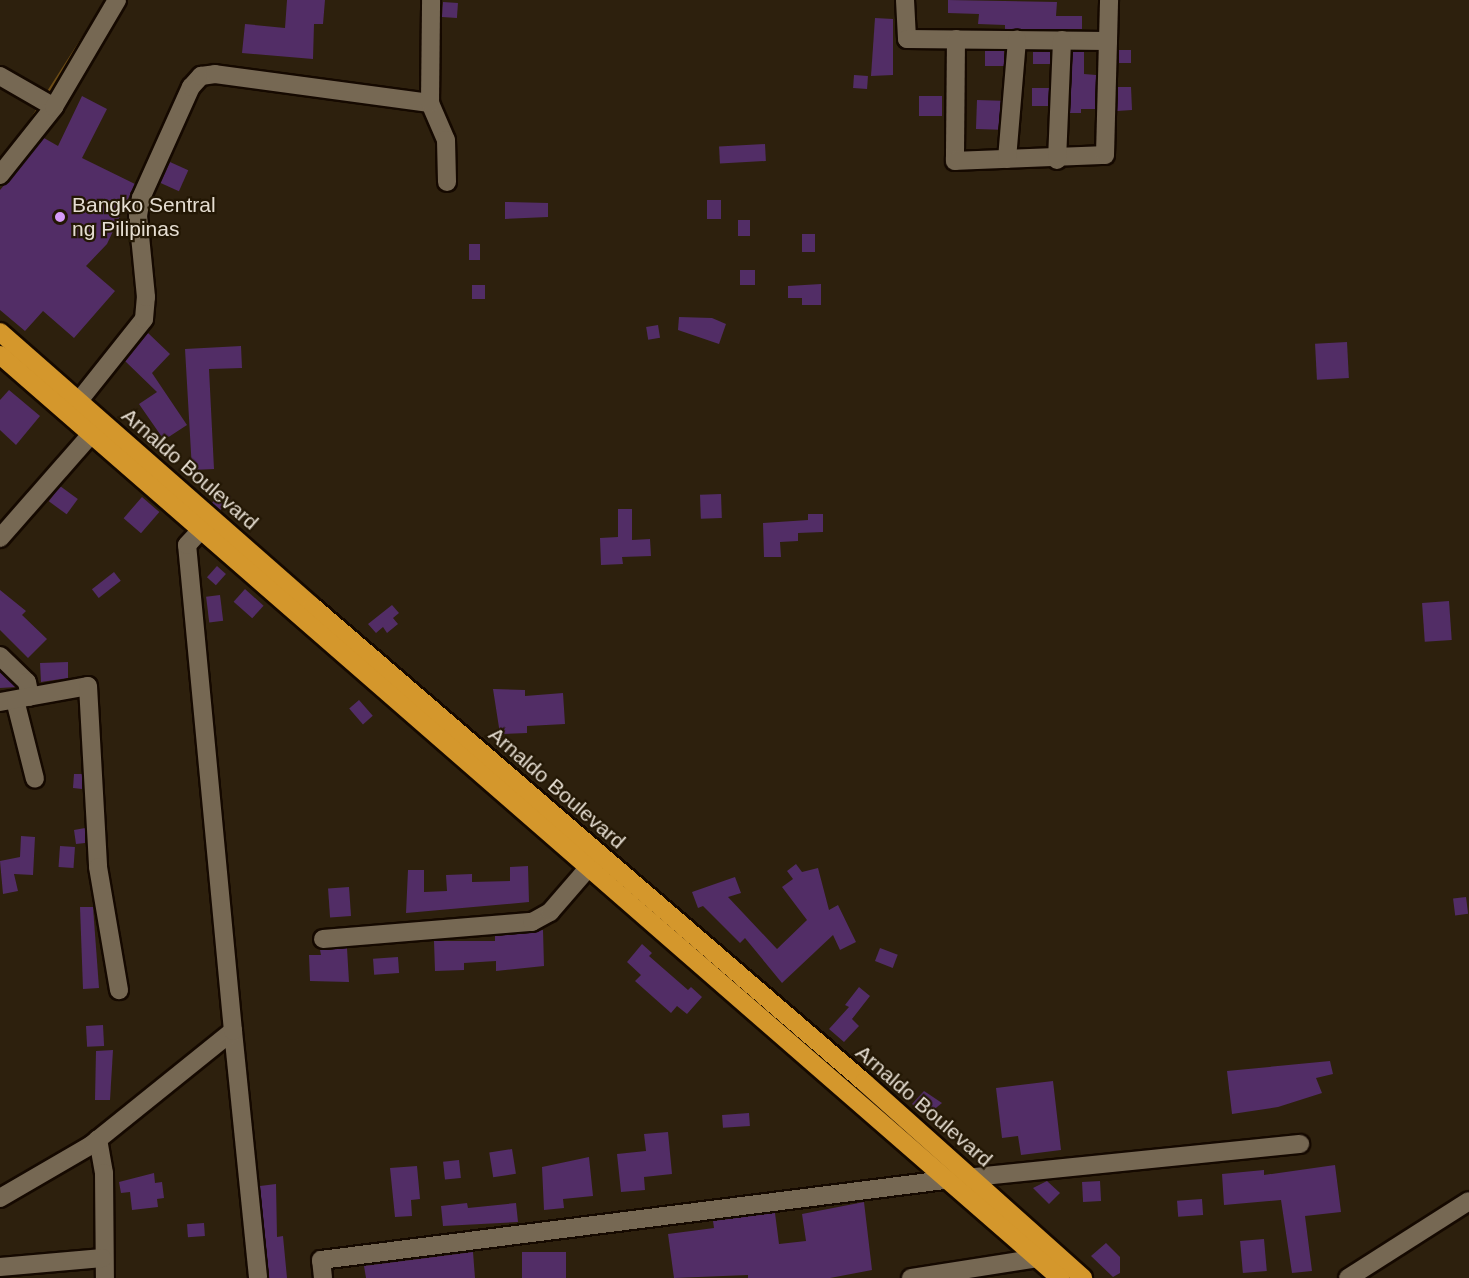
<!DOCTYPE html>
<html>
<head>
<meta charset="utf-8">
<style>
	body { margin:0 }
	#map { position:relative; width:1469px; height:1278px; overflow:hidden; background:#2d200d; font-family:Helvetica,sans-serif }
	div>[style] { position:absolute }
	.stream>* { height:4.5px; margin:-2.25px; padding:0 2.25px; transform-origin:2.25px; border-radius:2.25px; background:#6d4d16 }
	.building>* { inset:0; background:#522d66; transform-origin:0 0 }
	.roads { filter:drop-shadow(2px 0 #150900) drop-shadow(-2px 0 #150900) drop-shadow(0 2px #150900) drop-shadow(0 -2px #150900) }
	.minor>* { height:18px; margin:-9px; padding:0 9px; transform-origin:9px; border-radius:9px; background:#766853 }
	.highway>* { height:18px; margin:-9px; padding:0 9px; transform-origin:9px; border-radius:9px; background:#d4972c }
	.dots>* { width:16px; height:16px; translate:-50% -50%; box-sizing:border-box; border:3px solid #231704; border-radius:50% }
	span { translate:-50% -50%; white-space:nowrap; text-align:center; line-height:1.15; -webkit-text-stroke:4.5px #231704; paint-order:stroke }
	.poi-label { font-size:21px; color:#e5ddd1 }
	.left { translate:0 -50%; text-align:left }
	.street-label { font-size:21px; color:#e5ddd1 }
</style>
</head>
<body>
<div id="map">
	<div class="stream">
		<div style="left:45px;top:98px;width:100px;rotate:-57.3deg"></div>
		<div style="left:28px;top:126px;width:25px;rotate:-58deg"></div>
	</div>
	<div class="building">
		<div style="clip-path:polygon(287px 0,325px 0,323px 24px,314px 24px,313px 59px,242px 53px,245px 24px,285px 28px)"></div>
		<div style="clip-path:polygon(948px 0,1057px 2px,1056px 16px,1082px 16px,1082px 29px,1005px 29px,1005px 25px,978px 24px,979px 14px,948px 13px)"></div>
		<div style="left:443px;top:2px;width:15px;height:15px;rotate:4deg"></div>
		<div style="clip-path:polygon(875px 18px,893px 19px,893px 75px,871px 76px)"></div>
		<div style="left:1119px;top:50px;width:12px;height:13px"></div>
		<div style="left:985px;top:51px;width:19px;height:15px"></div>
		<div style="left:1033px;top:52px;width:17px;height:12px"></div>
		<div style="clip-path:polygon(1073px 52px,1084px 52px,1084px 74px,1096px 75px,1095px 109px,1081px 109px,1081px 113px,1070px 113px)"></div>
		<div style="left:854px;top:75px;width:14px;height:13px;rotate:4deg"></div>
		<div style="clip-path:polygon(1118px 87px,1131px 87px,1132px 110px,1117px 111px)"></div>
		<div style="left:1032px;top:88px;width:17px;height:18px"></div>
		<div style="clip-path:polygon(82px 96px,107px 109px,82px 158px,135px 184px,107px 244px,86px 266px,115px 291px,74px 338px,43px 311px,25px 331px,0 310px,0 190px,44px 138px,58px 146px)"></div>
		<div style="left:919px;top:96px;width:23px;height:20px"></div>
		<div style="left:977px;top:100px;width:24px;height:29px;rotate:2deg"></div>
		<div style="left:765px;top:144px;width:17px;height:46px;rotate:87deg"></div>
		<div style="left:170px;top:162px;width:20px;height:23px;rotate:24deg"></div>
		<div style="left:707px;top:200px;width:14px;height:19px"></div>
		<div style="clip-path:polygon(505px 202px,548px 203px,548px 217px,505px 219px)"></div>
		<div style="left:738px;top:220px;width:12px;height:16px"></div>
		<div style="left:802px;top:234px;width:13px;height:18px"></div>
		<div style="left:469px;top:244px;width:11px;height:16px"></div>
		<div style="left:740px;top:270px;width:15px;height:15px"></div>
		<div style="clip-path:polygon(821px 284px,821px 305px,802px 305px,802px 298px,788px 298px,788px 286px)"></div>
		<div style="left:472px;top:285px;width:13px;height:14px"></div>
		<div style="clip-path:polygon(679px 317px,712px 318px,726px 324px,719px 344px,678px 330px)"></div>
		<div style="left:658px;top:325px;width:13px;height:12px;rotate:81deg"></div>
		<div style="clip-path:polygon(148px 333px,170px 354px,152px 373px,187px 425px,164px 440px,139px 404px,157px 392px,125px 361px)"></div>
		<div style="left:1347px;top:342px;width:36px;height:32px;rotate:87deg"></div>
		<div style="clip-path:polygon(241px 346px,242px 368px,209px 369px,214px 469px,192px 470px,185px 349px)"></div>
		<div style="clip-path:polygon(9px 390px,40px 416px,16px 445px,0 430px,0 400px)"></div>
		<div style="left:60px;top:486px;width:22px;height:19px;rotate:36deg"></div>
		<div style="clip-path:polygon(221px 491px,231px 497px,221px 511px,212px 503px)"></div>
		<div style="left:721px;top:494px;width:24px;height:21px;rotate:88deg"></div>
		<div style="left:142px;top:497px;width:23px;height:28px;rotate:41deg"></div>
		<div style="clip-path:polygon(618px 509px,632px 509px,632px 540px,650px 539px,651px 556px,622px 557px,623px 564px,601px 565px,600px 538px,618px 537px)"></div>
		<div style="clip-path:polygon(808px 514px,823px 514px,823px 532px,798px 533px,798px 541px,780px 542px,781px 557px,764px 557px,763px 523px,808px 520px)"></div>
		<div style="left:217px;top:566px;width:12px;height:15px;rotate:42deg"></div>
		<div style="left:114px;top:572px;width:11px;height:28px;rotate:52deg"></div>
		<div style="left:245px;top:589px;width:25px;height:17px;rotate:42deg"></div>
		<div style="clip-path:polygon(0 590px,26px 611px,22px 615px,47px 639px,28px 658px,0 630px)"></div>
		<div style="left:220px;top:595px;width:26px;height:14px;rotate:83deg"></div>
		<div style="left:1449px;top:601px;width:39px;height:27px;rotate:86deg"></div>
		<div style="clip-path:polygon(392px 605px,399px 613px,393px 618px,398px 624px,387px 633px,383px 627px,376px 633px,368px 624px)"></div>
		<div style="clip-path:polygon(68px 662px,68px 678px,41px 682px,40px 663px)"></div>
		<div style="clip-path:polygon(0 672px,16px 687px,0 688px)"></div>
		<div style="clip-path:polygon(493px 689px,525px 690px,525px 696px,563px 693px,565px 724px,527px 726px,527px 733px,500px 734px)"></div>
		<div style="left:359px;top:700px;width:21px;height:13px;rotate:49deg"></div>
		<div style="clip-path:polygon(74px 774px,82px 774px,82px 789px,73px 788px)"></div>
		<div style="clip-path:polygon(85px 828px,85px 843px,76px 844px,74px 830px)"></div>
		<div style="clip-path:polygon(21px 836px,35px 837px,33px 875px,14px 874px,18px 891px,3px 894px,0 861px,20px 857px)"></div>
		<div style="left:60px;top:846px;width:15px;height:21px;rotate:4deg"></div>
		<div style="clip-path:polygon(796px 864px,802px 872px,818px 868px,829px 910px,838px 905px,856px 942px,840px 950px,833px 935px,782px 983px,745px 938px,740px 943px,703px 906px,698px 908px,692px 892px,735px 877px,741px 893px,728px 897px,777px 949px,807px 920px,782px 887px,793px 879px,787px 871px)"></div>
		<div style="clip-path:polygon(528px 866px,529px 902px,406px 913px,408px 870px,424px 870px,424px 892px,447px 891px,446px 875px,472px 874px,472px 882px,510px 881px,510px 867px)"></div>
		<div style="left:349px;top:887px;width:29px;height:21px;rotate:86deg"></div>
		<div style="left:1466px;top:897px;width:17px;height:13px;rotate:83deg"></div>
		<div style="clip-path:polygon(80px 907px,93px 907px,99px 988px,83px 989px)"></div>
		<div style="clip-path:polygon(543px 930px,544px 966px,496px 971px,496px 961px,464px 963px,464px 970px,435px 971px,434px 941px,495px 941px,495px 936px)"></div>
		<div style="clip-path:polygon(642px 944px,652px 953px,649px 956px,688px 990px,691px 987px,702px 997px,687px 1014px,677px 1006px,671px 1013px,635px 981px,641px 975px,627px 962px)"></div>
		<div style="clip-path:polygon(347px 948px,349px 982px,310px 981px,309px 955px,321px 955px,320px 950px)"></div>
		<div style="left:880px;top:948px;width:19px;height:14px;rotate:21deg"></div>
		<div style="left:398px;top:957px;width:16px;height:25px;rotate:86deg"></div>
		<div style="clip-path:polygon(859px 987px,870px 996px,852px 1019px,859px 1026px,844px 1042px,829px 1029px,849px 1007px,845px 1005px)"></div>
		<div style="left:103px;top:1025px;width:21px;height:17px;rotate:87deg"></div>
		<div style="clip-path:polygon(113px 1050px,110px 1100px,95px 1100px,96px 1051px)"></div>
		<div style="clip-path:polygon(1330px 1061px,1333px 1074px,1316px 1078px,1322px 1093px,1278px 1107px,1232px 1114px,1227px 1071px)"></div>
		<div style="clip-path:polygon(1053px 1081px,1061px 1150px,1021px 1155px,1018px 1136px,1002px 1138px,996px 1088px)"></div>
		<div style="clip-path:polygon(924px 1091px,942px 1103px,926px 1116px,912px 1104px)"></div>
		<div style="left:749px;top:1113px;width:13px;height:27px;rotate:86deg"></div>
		<div style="clip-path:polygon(668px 1132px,672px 1174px,644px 1177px,645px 1190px,621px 1192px,617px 1154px,646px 1151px,644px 1134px)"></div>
		<div style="left:512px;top:1149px;width:25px;height:23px;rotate:81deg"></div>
		<div style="clip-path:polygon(589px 1157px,593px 1196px,563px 1199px,564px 1208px,544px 1210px,542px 1167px)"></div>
		<div style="left:459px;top:1160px;width:18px;height:16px;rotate:84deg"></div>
		<div style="clip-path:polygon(1335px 1165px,1341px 1212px,1305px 1216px,1312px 1271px,1292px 1273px,1281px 1200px,1224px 1205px,1222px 1174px,1264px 1170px,1264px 1175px)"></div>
		<div style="clip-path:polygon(417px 1166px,420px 1199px,411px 1200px,412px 1216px,395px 1217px,390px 1168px)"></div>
		<div style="clip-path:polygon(154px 1173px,155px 1183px,162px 1182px,164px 1198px,157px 1199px,158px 1207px,132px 1210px,130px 1192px,121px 1193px,119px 1182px)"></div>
		<div style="clip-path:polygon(1047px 1181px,1060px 1193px,1049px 1204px,1033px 1188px)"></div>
		<div style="left:1100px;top:1181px;width:20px;height:18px;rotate:87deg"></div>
		<div style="clip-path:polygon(276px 1184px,277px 1237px,283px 1236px,287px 1278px,269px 1278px,260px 1186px)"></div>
		<div style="left:1202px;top:1199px;width:16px;height:25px;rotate:86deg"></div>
		<div style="clip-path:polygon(864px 1202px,872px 1270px,830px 1278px,748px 1278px,748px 1275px,674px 1278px,668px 1234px,714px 1228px,713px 1221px,775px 1213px,779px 1244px,806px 1241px,802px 1214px)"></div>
		<div style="clip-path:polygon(467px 1203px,468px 1208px,516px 1203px,518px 1222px,443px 1226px,441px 1206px)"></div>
		<div style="left:204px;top:1223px;width:13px;height:17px;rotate:86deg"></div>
		<div style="left:1264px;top:1239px;width:32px;height:24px;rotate:85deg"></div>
		<div style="clip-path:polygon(1106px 1243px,1120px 1257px,1120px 1273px,1113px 1277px,1091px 1256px)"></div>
		<div style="clip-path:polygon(473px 1252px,475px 1278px,366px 1278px,364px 1266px)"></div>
		<div style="left:566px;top:1252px;width:26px;height:44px;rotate:90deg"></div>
	</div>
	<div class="roads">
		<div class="minor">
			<div style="left:905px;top:0;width:39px;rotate:87deg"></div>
			<div style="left:907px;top:39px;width:201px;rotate:0.6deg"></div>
			<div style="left:956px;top:39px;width:122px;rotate:90.5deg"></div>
			<div style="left:955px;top:161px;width:150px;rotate:-2.3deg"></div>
			<div style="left:1105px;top:155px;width:155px;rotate:-88.5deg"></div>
			<div style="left:0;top:76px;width:62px;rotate:29.9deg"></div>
			<div style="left:430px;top:103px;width:40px;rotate:66.6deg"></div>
			<div style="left:446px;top:140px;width:42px;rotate:88.6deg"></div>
			<div style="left:1007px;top:159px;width:120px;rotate:-85.2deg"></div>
			<div style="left:1057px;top:160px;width:120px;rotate:-87.6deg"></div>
			<div style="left:0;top:175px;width:87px;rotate:-51.5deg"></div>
			<div style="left:54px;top:107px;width:124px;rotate:-59.5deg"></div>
			<div style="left:78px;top:402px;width:106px;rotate:-51.5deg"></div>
			<div style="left:144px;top:319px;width:22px;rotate:-85deg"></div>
			<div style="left:146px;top:297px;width:81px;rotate:-95.6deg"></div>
			<div style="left:138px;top:216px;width:18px;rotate:-81deg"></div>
			<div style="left:141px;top:198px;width:122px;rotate:-65.8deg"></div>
			<div style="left:191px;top:87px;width:15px;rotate:-48deg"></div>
			<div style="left:201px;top:76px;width:14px;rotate:-8deg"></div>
			<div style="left:215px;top:74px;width:217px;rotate:7.7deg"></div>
			<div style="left:430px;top:103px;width:103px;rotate:-89.4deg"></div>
			<div style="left:0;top:538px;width:152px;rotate:-48.7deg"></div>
			<div style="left:0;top:656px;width:37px;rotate:44deg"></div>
			<div style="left:27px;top:682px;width:15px;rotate:79deg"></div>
			<div style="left:15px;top:700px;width:81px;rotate:75.8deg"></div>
			<div style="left:0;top:702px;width:89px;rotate:-10.3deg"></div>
			<div style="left:88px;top:686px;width:181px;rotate:86.8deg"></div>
			<div style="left:98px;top:867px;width:125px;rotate:80.3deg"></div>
			<div style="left:323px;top:939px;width:210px;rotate:-4.7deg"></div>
			<div style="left:532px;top:922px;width:21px;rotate:-29deg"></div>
			<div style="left:550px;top:912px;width:60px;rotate:-49.1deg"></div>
			<div style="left:233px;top:1031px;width:248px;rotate:84.2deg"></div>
			<div style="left:98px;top:1139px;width:35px;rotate:80deg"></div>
			<div style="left:104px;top:1173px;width:105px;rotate:89.5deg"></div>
			<div style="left:0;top:1198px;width:105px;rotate:-30.2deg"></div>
			<div style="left:91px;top:1145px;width:182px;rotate:-38.8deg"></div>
			<div style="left:233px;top:1031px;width:488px;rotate:-95.4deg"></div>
			<div style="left:187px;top:545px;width:35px;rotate:-47deg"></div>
			<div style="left:0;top:1267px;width:103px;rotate:-5deg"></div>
			<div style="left:323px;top:1278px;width:18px;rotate:-96deg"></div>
			<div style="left:321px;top:1260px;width:629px;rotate:-7.31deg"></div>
			<div style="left:945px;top:1180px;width:357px;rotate:-5.8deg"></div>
			<div style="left:911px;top:1278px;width:129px;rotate:-8.9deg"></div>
			<div style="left:1348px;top:1278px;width:143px;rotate:-32.5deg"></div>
		</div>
		<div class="highway">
			<div style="left:0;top:332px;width:415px;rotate:41.3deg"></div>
			<div style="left:312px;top:606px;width:729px;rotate:40.77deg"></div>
			<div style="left:864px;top:1082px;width:294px;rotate:41.8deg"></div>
			<div style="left:0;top:355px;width:1406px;rotate:41.05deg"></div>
		</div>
	</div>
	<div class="dots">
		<div style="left:60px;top:217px;background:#d69bf9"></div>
	</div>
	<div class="poi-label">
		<span class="left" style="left:72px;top:217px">Bangko Sentral<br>ng Pilipinas</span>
	</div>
	<div class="street-label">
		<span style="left:190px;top:469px;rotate:41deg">Arnaldo Boulevard</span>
		<span style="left:557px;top:788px;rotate:41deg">Arnaldo Boulevard</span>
		<span style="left:924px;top:1106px;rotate:41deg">Arnaldo Boulevard</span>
	</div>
</div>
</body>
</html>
